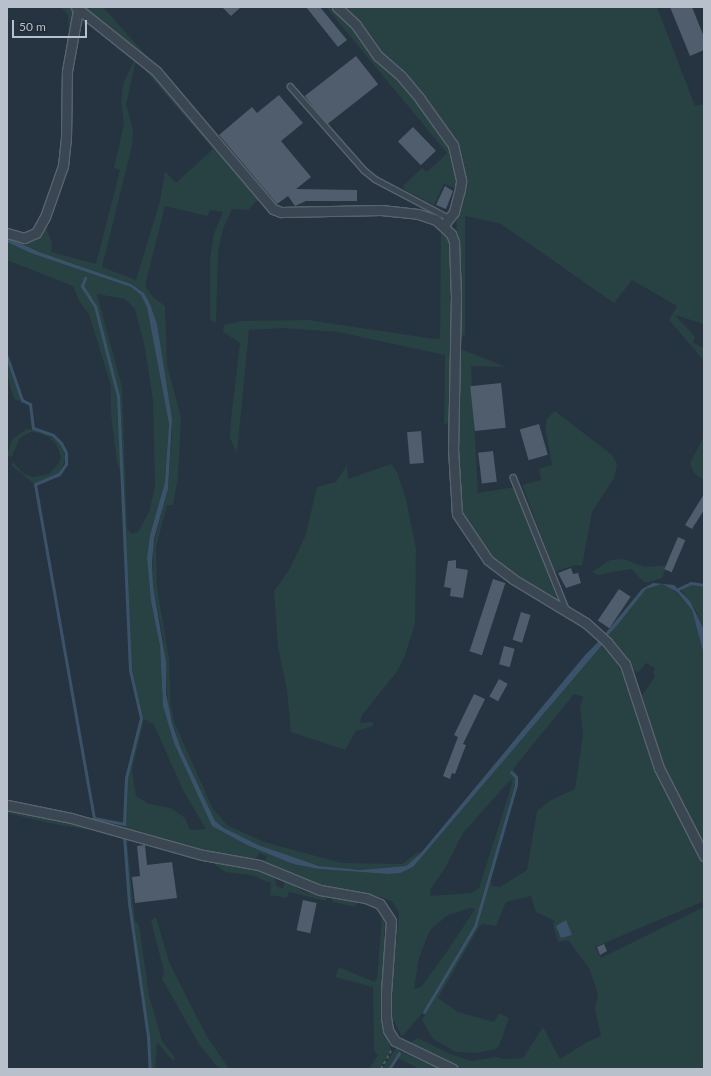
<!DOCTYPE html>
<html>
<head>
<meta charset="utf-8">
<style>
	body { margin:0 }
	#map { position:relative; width:711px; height:1076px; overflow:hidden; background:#263441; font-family:Lato,sans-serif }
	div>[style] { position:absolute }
	.green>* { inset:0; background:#284142 }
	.water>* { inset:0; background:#3b536a }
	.stream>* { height:3px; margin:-1.5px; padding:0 1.5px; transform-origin:1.5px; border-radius:1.5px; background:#3b536a }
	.building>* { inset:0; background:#4f5d6c; transform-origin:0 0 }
	.path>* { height:2px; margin-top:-1px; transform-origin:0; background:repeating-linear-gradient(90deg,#465e5f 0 3px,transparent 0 6px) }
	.roads { filter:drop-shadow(1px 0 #58636e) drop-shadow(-1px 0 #58636e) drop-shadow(0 1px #58636e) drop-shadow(0 -1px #58636e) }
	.service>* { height:4.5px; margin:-2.25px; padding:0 2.25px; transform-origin:2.25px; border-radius:2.25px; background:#3a4651 }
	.minor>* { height:9px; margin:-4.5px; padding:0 4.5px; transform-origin:4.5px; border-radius:4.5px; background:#3a4651 }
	span { translate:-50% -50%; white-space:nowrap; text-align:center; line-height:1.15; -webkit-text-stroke:4px #1f2b36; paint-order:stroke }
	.frame { position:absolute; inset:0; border:8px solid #b7c0cb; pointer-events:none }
	.scale { position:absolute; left:12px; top:20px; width:75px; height:18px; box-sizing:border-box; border:2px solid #b7c0cb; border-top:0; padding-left:5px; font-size:12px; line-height:14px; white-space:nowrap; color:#b7c0cb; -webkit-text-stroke:3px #1f2b36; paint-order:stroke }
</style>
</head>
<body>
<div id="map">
	<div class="green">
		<div style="clip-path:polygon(61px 7px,70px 7px,73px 11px,69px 42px,68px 15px)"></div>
		<div style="clip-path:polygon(81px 7px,103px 7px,160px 71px)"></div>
		<div style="clip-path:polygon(326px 7px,336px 7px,452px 145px,457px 189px,444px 184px,434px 205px,405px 190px,403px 186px,422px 168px,427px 172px,447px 153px)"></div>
		<div style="clip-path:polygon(339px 7px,657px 7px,695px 106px,704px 104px,704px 324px,675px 315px,695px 337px,693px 343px,704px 348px,704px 361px,669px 320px,677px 306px,632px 280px,614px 303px,501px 224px,465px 216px,465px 335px,461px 336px,456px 212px,461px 189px,457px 150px)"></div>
		<div style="clip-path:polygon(evenodd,83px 19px,151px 69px,260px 198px,248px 210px,232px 209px,223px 229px,218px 251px,216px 323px,210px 320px,210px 258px,214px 233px,223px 212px,210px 210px,207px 216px,165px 206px,145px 286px,154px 298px,165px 306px,167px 365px,181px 417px,178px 477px,173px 505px,167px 505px,156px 547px,157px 588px,169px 659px,170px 701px,174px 722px,213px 809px,227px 825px,264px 842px,342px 863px,402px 864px,420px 851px,421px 853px,406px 866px,360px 870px,329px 868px,296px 859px,240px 838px,215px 821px,181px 749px,168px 708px,163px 637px,153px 586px,153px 546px,168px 489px,172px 430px,157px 324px,150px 304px,144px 293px,131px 284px,39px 252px,7px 237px,24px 240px,47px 218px,47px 230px,52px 243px,51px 252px,96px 264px,120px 170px,114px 168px,124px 124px,121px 102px,123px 84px,135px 59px,88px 25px,80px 24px,80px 20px,83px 19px,136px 60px,213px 149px,176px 183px,165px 171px,160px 201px,136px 280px,102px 267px,132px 146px,133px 130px,126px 104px,136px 60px)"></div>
		<div style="clip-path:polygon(441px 226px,448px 235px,452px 293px,449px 423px,444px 424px,445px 355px,338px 332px,282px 328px,249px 330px,237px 453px,230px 438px,231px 419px,240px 343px,223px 332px,224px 325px,242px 321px,308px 320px,435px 339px,440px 338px)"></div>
		<div style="clip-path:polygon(evenodd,7px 242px,131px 287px,141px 295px,147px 307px,169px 424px,165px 482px,150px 535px,147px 558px,151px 601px,160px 646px,163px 706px,174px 743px,212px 826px,247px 845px,293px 864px,319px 869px,389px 874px,413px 867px,603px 644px,623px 672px,656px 773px,704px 865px,704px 901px,595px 947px,601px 958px,704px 907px,704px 1069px,462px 1069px,409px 1043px,418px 1038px,450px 1054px,471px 1061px,497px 1057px,502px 1059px,523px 1058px,543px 1027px,560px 1059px,587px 1042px,601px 1036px,595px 1009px,598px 994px,589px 968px,568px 940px,558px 942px,553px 924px,555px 921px,536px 912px,531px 896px,506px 902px,496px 926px,483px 924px,479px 927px,438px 998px,458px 1012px,494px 1022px,499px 1013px,509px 1018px,499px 1046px,495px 1049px,477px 1053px,456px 1052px,433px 1039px,422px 1020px,475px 927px,516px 785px,516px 776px,512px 771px,516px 781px,515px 785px,474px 926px,424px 1011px,402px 1037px,391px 1015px,391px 988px,399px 913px,392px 901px,374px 895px,323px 887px,265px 861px,267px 856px,259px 853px,256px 859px,222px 855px,124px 828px,126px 778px,142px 718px,130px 670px,120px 410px,116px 383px,96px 306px,83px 286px,85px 277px,82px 286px,94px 306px,118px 396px,121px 471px,117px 463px,111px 415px,111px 386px,89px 314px,79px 301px,73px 286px,7px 260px,7px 242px,97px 294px,125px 299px,135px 309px,145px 348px,153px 401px,155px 486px,149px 512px,138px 532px,132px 534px,127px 529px,122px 387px,97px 294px,7px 242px,574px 694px,583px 697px,580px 706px,583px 734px,575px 789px,551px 800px,537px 811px,527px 870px,500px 887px,492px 886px,491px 880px,518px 785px,518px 776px,513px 769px,574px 694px,7px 242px,144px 719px,154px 725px,183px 790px,206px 829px,190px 830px,185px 818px,171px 808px,149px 804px,136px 796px,132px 770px,144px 719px,7px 242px,511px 779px,512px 784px,479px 888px,471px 893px,430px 896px,430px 890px,445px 868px,463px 833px,511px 779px,7px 242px,470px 908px,475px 909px,448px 950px,421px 987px,414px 989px,419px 958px,430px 930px,448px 915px,470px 908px)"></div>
		<div style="clip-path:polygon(461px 349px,506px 367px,471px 366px,478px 493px,515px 487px,558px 601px,494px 562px,463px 518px,457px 420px)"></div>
		<div style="clip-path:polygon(7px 359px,21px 401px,14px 399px,7px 375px)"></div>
		<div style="clip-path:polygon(555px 411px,612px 455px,617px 465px,614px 478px,592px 512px,582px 566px,575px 565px,555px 572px,522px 485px,541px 480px,539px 469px,552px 465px,545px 427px,547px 419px)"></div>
		<div style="clip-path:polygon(26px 429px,42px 431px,60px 443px,66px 458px,59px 474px,34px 484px,11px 465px,13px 462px,23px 473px,33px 477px,49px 474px,59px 463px,61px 457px,57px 446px,49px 437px,40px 433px,31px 432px,20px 438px,12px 456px,7px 456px,12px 440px)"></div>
		<div style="clip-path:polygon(704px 436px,704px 481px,694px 473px,690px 463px)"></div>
		<div style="clip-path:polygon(391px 464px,397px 472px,406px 499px,416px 549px,415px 624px,404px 658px,396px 673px,362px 715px,360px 723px,373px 722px,373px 726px,356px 731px,345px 750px,291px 732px,287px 690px,278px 647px,274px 591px,289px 570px,305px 537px,317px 487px,336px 482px,347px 465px,348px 479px)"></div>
		<div style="clip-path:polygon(624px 559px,645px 567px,667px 565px,662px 578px,645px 583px,631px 569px,597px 575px,592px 572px,610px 560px)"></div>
		<div style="clip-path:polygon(662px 584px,676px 592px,692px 610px,704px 655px,704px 845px,667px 774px,643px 700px,642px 695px,655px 677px,653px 673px,655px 668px,646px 663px,638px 673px,632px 669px,622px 651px,606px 637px,646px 589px)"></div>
		<div style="clip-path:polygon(689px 585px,704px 587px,704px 630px,695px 609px,680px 588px)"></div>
		<div style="clip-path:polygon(7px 810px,123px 834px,152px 845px,152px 847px,129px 840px,127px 842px,135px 921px,139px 925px,149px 996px,162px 1041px,175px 1058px,173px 1061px,157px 1042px,155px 1069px,150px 1069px,149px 1036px,130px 903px,124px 836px,49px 823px,7px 813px)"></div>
		<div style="clip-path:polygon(161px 846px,223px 863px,257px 868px,273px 874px,277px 886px,283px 888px,285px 880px,304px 892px,326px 897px,326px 901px,289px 892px,287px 898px,270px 895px,271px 883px,251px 875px,225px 872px,213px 863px,159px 848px)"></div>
		<div style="clip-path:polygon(331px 898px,357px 901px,355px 907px,333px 902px)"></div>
		<div style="clip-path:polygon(372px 905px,376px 905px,385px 919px,382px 1016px,391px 1051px,380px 1069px,369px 1069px,378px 1055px,374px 1051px,373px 987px,335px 977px,339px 967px,374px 982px,377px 979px,382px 917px)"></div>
		<div style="clip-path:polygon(156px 917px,169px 962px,206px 1035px,229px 1069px,219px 1069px,200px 1046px,162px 979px,164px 971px,151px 921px)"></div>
		<div style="clip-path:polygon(396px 1048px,400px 1049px,388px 1069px,382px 1069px)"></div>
		<div style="clip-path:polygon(402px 1052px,411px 1056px,441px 1069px,420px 1069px,397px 1058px)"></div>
	</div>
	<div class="water">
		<div style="clip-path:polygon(7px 237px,39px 252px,131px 284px,144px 293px,150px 304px,157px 324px,172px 419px,168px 489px,154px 539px,152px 562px,153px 586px,166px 662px,166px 694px,172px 723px,181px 749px,215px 821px,224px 828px,258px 845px,319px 866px,360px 870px,406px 866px,421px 853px,586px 654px,600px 640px,603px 644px,413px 867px,400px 873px,389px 874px,319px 869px,293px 864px,247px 845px,212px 826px,174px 743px,163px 706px,160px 646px,151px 601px,147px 558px,150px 535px,165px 482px,169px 424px,147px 307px,141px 295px,131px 287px,31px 253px,7px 242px)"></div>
		<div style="clip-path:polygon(653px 583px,674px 585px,690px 601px,704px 630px,704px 655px,692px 610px,677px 592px,662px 584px,646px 589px,614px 629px,606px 637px,604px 635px,642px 589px)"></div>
		<div style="clip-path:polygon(566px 920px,572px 935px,561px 938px,556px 926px)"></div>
	</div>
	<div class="stream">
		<div style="left:7px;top:357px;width:46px;rotate:70.8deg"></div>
		<div style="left:22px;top:400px;width:9px;rotate:27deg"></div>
		<div style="left:30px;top:404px;width:24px;rotate:83deg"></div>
		<div style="left:33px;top:428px;width:21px;rotate:19deg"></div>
		<div style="left:53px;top:435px;width:11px;rotate:45deg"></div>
		<div style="left:61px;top:443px;width:11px;rotate:63deg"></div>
		<div style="left:66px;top:453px;width:11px;rotate:90deg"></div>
		<div style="left:66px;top:464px;width:12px;rotate:125deg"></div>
		<div style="left:59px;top:474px;width:26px;rotate:157deg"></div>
		<div style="left:35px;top:484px;width:339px;rotate:80deg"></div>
		<div style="left:94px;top:818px;width:31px;rotate:11deg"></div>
		<div style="left:124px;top:824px;width:46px;rotate:-87.5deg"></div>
		<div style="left:126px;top:778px;width:62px;rotate:-76deg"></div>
		<div style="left:141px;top:718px;width:49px;rotate:-102.9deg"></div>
		<div style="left:130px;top:670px;width:274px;rotate:-92.5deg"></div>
		<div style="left:118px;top:396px;width:93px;rotate:-104.3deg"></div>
		<div style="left:95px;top:306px;width:24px;rotate:-123deg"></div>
		<div style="left:82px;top:286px;width:9px;rotate:-69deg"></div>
		<div style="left:678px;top:589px;width:14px;rotate:-25deg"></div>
		<div style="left:691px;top:583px;width:13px;rotate:9deg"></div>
		<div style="left:124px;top:836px;width:67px;rotate:85.7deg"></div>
		<div style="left:129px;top:903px;width:134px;rotate:81.9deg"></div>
		<div style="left:148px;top:1036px;width:33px;rotate:87deg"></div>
		<div style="left:424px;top:1012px;width:100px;rotate:-59.3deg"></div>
		<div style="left:475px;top:926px;width:147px;rotate:-73.8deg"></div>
		<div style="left:516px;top:785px;width:8px;rotate:-90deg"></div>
		<div style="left:516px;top:777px;width:7px;rotate:-135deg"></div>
		<div style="left:389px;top:1069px;width:19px;rotate:-58deg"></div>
	</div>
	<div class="building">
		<div style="clip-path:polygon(222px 7px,241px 7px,231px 16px)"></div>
		<div style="clip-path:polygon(306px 7px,320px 7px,347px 40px,338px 47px)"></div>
		<div style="clip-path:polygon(670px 7px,692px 7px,704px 37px,704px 50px,690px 56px)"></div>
		<div style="left:356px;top:56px;width:36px;height:65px;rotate:52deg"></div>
		<div style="clip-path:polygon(279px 95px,303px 123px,281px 141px,311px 177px,296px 189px,357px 190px,357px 201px,306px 201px,295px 206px,288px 196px,277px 204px,219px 135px,252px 107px,257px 113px)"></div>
		<div style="left:413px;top:127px;width:33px;height:21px;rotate:46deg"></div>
		<div style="clip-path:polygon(445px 186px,453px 191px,446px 209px,436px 205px)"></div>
		<div style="left:501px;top:383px;width:45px;height:31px;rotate:84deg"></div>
		<div style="left:539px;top:424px;width:32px;height:20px;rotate:74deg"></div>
		<div style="left:421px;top:431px;width:32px;height:14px;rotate:85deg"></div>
		<div style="left:493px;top:451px;width:31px;height:15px;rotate:83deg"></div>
		<div style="clip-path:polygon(704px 494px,704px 510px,692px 529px,685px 525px)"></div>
		<div style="left:678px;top:537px;width:8px;height:35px;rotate:23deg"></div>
		<div style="clip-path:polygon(456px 560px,456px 568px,468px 570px,463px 598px,450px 596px,451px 588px,444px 587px,448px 561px)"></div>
		<div style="clip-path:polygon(571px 568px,573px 574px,578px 573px,581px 583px,566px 588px,558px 573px)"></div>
		<div style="left:493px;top:579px;width:13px;height:76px;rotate:18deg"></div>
		<div style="left:619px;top:589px;width:14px;height:38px;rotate:34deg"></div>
		<div style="left:521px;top:612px;width:10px;height:29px;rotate:17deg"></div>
		<div style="left:504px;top:646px;width:11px;height:19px;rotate:15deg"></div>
		<div style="left:499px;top:679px;width:10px;height:20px;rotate:29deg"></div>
		<div style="clip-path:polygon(474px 694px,485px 699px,463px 744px,466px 745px,455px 774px,452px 773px,450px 779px,443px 776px,458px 737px,454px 735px)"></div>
		<div style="clip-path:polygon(145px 845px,147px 865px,172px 862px,177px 898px,135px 903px,132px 877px,140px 876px,137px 846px)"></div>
		<div style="left:303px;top:900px;width:14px;height:31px;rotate:12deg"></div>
		<div style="clip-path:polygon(604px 944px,607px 951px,600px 955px,597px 947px)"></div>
	</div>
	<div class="path">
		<div style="left:381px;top:1069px;width:23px;rotate:-61deg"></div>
	</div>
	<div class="roads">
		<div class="service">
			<div style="left:290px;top:86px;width:112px;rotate:48.6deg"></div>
			<div style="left:364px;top:170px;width:14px;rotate:39deg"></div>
			<div style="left:375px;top:179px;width:84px;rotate:27.8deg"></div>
			<div style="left:513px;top:477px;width:142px;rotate:68.1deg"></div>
		</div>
		<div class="minor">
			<div style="left:76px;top:7px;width:102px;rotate:38.7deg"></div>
			<div style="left:156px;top:71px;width:181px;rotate:49.7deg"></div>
			<div style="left:273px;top:209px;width:9px;rotate:21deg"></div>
			<div style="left:281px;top:212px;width:100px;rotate:-1.1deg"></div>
			<div style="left:381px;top:210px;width:37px;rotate:6deg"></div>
			<div style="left:418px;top:214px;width:19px;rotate:18deg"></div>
			<div style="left:436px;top:220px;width:21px;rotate:43deg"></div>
			<div style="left:451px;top:234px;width:9px;rotate:69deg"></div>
			<div style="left:454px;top:242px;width:54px;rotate:87.9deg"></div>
			<div style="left:456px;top:296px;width:153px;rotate:91.1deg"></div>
			<div style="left:453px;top:449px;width:65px;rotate:86.5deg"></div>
			<div style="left:457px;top:514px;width:55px;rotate:56deg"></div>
			<div style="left:488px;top:560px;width:31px;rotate:37deg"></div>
			<div style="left:513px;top:579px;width:85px;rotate:31.1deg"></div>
			<div style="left:586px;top:623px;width:28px;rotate:42deg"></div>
			<div style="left:607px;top:642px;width:28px;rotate:51deg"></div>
			<div style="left:625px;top:664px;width:109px;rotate:71.9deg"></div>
			<div style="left:659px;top:768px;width:99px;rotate:62.9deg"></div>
			<div style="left:337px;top:7px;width:26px;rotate:43deg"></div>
			<div style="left:356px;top:25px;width:38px;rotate:55deg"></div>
			<div style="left:378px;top:56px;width:30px;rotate:41deg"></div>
			<div style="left:401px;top:76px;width:30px;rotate:50deg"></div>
			<div style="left:420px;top:99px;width:57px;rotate:54.3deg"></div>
			<div style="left:453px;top:145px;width:37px;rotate:77deg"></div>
			<div style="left:461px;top:181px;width:8px;rotate:97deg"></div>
			<div style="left:460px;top:189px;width:24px;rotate:105deg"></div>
			<div style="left:454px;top:212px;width:16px;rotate:128deg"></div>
			<div style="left:7px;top:233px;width:18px;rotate:16deg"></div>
			<div style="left:24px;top:238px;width:13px;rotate:-23deg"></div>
			<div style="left:36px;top:233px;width:18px;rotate:-61deg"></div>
			<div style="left:45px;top:217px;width:54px;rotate:-70.6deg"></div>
			<div style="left:63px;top:166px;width:27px;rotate:-84deg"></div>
			<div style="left:66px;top:139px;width:68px;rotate:-89.2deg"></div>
			<div style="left:67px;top:71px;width:62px;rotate:-79.8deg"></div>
			<div style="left:7px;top:805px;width:65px;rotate:11.5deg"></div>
			<div style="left:71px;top:818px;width:137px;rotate:15.7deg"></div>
			<div style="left:203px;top:855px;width:57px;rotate:10.1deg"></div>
			<div style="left:259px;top:865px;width:66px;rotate:22.3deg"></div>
			<div style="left:320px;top:890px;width:47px;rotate:9.9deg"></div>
			<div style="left:366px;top:898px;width:15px;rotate:23deg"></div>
			<div style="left:380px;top:904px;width:20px;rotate:57deg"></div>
			<div style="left:391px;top:921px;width:71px;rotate:94deg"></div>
			<div style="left:386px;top:992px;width:25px;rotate:90deg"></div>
			<div style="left:386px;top:1017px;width:13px;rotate:81deg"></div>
			<div style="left:388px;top:1030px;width:13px;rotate:58deg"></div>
			<div style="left:395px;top:1041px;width:64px;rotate:25.8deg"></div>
		</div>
	</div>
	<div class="frame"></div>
	<div class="scale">50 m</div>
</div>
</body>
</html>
